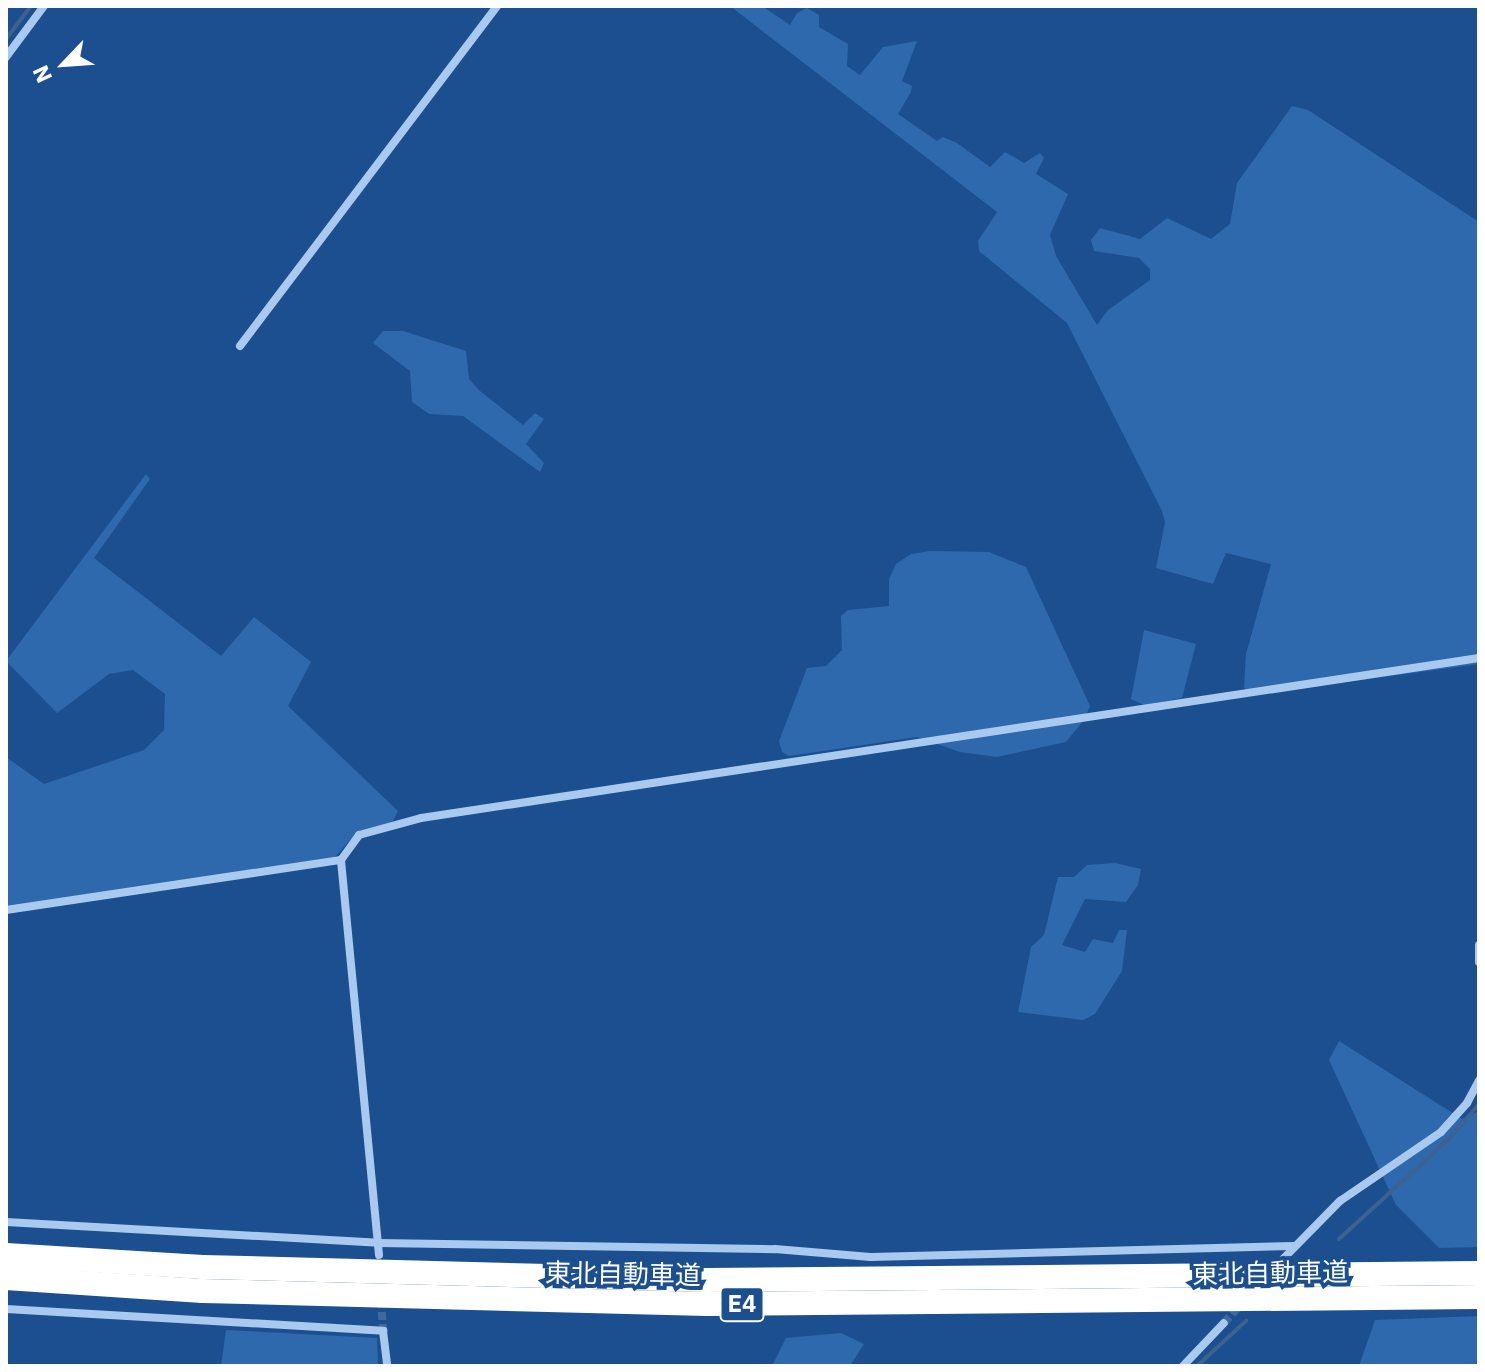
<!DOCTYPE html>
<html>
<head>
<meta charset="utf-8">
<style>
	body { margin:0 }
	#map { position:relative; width:1485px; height:1372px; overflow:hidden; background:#1b4f8f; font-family:"IBM Plex Sans","Noto Sans JP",sans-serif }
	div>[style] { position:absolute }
	.green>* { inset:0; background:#2e69ad }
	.stream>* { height:4px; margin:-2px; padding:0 2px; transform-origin:2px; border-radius:2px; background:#3c6290 }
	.street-tunnel>* { height:8px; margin-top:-4px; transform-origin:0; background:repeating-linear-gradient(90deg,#3d69a0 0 8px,transparent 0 12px) }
	.street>* { height:8px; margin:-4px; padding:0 4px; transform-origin:4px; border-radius:4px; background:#a9c9ee }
	.highway>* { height:24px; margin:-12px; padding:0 12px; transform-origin:12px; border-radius:12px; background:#fff }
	span { translate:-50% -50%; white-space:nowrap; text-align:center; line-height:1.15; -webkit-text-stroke:8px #1b4f8f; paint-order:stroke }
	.shield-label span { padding:2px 6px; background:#1b4f8f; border:2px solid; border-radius:6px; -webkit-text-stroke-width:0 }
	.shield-label { font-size:24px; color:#fff; font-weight:700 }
	.street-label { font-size:26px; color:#fff }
	.frame { position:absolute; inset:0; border:8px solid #fff; pointer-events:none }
	.north { position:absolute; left:24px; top:24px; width:80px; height:80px; -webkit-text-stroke:6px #1b4f8f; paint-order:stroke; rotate:245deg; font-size:22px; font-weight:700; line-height:32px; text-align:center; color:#fff }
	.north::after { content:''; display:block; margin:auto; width:28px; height:36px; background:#fff; clip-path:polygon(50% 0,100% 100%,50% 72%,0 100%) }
</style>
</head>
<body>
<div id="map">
	<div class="green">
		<div style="clip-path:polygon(730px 6px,762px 6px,790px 25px,797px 13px,807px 8px,819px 15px,819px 27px,848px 44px,847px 66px,860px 75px,883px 47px,917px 41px,902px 81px,912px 86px,911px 92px,898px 114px,937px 141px,943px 137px,957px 143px,990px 167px,1005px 152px,1024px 163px,1040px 153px,1044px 158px,1036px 174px,1068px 194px,1050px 235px,1056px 256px,1097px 325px,1108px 310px,1150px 280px,1150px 269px,1139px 258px,1094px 251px,1091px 240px,1100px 228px,1140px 239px,1167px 218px,1211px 239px,1230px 224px,1237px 183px,1292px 106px,1308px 110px,1479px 222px,1479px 664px,1249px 695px,1244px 687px,1246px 654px,1271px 564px,1226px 553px,1213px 584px,1156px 568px,1165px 522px,1162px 511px,1067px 323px,979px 251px,978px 241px,997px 212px)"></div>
		<div style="clip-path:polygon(383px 331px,403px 331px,466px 351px,469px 379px,480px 391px,523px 425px,535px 413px,544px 419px,526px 444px,544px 463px,540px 472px,463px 416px,429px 414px,412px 402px,410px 371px,373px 343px)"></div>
		<div style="clip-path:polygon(146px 474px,150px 479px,94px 558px,221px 656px,254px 617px,311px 662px,288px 706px,398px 811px,393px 821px,350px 840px,334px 858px,6px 908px,6px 757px,44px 784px,144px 750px,164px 730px,165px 694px,133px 670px,109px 674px,57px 713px,6px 661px)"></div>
		<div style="clip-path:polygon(930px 551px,989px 552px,1026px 567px,1090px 706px,1084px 720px,1066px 742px,997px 757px,960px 752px,917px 737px,789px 756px,782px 752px,779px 741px,807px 668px,826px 666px,842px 650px,841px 616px,848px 610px,889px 606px,889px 579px,896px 564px,911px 554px)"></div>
		<div style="clip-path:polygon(1144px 630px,1196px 644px,1182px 698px,1144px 705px,1131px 699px)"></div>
		<div style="clip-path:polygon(1115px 863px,1141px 869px,1138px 885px,1126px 902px,1085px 899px,1062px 945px,1085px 952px,1093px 939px,1113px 943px,1119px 930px,1127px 930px,1122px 971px,1095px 1014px,1083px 1020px,1018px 1012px,1031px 947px,1044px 935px,1058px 877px,1074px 877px,1087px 865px)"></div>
		<div style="clip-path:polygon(1339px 1041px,1462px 1119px,1479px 1111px,1479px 1247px,1439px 1248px,1396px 1205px,1329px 1060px)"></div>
		<div style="clip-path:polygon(1479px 1316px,1479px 1366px,1359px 1366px,1375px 1320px)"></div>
		<div style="clip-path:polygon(226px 1330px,377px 1338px,378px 1366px,221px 1366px)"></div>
		<div style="clip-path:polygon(841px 1333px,864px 1344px,850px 1366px,772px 1366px,786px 1338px)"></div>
	</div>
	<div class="stream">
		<div style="left:6px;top:39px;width:41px;rotate:-52.9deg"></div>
		<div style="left:1339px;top:1239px;width:150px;rotate:-42.3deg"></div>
		<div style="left:1450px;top:1138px;width:45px;rotate:-49.5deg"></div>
		<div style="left:1197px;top:1366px;width:67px;rotate:-42.6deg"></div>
	</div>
	<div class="street-tunnel">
		<div style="left:381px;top:1300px;width:31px;rotate:86deg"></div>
		<div style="left:1224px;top:1323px;width:27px;rotate:-48deg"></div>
	</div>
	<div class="street">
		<div style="left:6px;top:57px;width:64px;rotate:-53.3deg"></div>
		<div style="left:240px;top:346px;width:426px;rotate:-52.9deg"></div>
		<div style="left:6px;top:910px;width:339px;rotate:-8.5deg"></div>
		<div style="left:1479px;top:945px;width:17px;rotate:90deg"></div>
		<div style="left:6px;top:1222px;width:373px;rotate:3.2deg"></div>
		<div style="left:378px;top:1243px;width:397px;rotate:0.9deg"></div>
		<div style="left:775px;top:1249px;width:96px;rotate:4.8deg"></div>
		<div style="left:871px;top:1257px;width:423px;rotate:-1.5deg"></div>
		<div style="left:379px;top:1255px;width:397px;rotate:-95.5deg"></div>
		<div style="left:341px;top:860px;width:31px;rotate:-54deg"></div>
		<div style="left:359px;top:835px;width:64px;rotate:-15.3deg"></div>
		<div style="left:421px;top:818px;width:1070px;rotate:-8.6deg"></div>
		<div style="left:1280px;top:1262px;width:86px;rotate:-45.5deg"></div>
		<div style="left:1340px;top:1201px;width:122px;rotate:-34.3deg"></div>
		<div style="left:1441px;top:1132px;width:39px;rotate:-48deg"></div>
		<div style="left:1467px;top:1103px;width:26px;rotate:-62deg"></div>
		<div style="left:6px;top:1309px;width:378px;rotate:3.3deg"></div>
		<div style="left:383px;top:1331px;width:35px;rotate:83deg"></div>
		<div style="left:1183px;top:1366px;width:59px;rotate:-46.4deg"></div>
	</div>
	<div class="highway">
		<div style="left:6px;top:1255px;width:197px;rotate:3.5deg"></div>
		<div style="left:203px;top:1267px;width:503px;rotate:1.48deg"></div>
		<div style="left:706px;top:1280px;width:773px;rotate:-0.52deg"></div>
		<div style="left:6px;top:1278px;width:197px;rotate:3.8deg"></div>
		<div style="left:203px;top:1291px;width:504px;rotate:1.48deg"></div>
		<div style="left:707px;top:1304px;width:772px;rotate:-0.52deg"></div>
	</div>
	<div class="shield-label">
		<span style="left:742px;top:1304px">E4</span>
	</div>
	<div class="street-label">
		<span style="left:1270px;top:1273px;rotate:-1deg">東北自動車道</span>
		<span style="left:623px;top:1274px;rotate:1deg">東北自動車道</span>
	</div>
	<div class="frame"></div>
	<div class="north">N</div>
</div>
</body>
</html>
